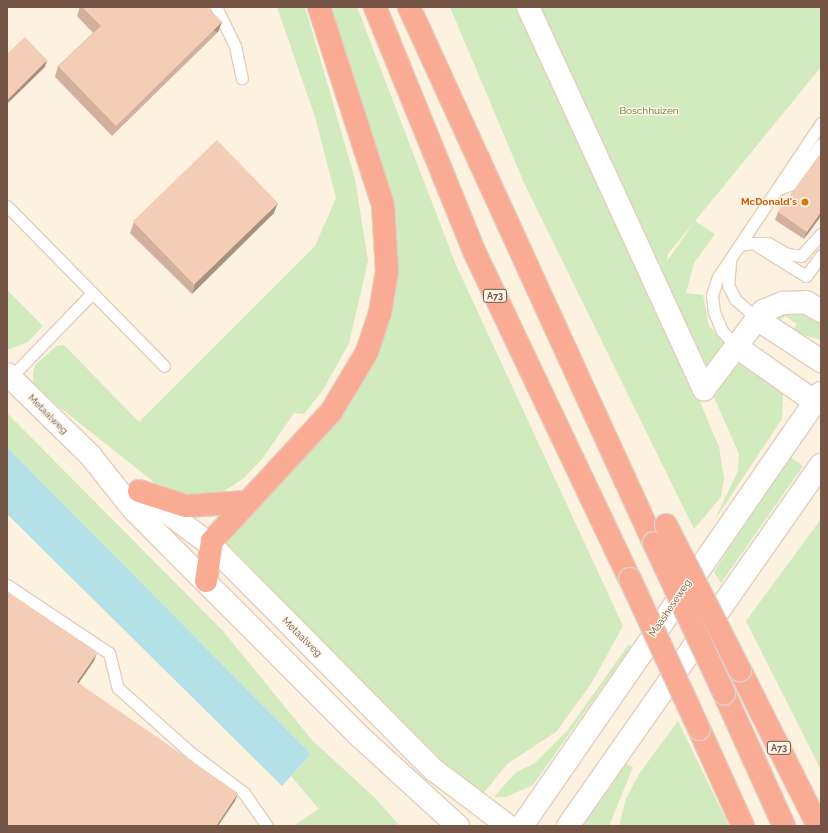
<!DOCTYPE html>
<html>
<head>
<meta charset="utf-8">
<style>
	body { margin:0 }
	#map { position:relative; width:828px; height:833px; overflow:hidden; background:#fdf1e0; font-family:Raleway,sans-serif }
	div>[style] { position:absolute }
	.green>* { inset:0; background:#d1eabe }
	.water>* { inset:0; background:#b4e1e7 }
	.roads { filter:drop-shadow(1px 0 #e3cebe) drop-shadow(-1px 0 #e3cebe) drop-shadow(0 1px #e3cebe) drop-shadow(0 -1px #e3cebe) }
	.lane>* { height:11px; margin:-5.5px; padding:0 5.5px; transform-origin:5.5px; border-radius:5.5px; background:#fff }
	.street>* { height:22px; margin:-11px; padding:0 11px; transform-origin:11px; border-radius:11px; background:#fff }
	.secondary>* { height:22px; margin:-11px; padding:0 11px; transform-origin:11px; border-radius:11px; background:#fff }
	.highway>* { height:22px; margin:-11px; padding:0 11px; transform-origin:11px; border-radius:11px; background:#faab94 }
	.bridges { filter:drop-shadow(1px 0 #dbd3cf) drop-shadow(-1px 0 #dbd3cf) drop-shadow(0 1px #dbd3cf) drop-shadow(0 -1px #dbd3cf) }
	.highway-bridge>* { height:22px; margin:-11px; padding:0 11px; transform-origin:11px; border-radius:11px; background:#faab94 }
	.wall>* { inset:0; background:#d1b09d }
	.shaded-wall>* { inset:0; background:#aa907f; transform-origin:0 0 }
	.building>* { inset:0; background:#f3cdb6; transform-origin:0 0 }
	.dots>* { width:11px; height:11px; translate:-50% -50%; box-sizing:border-box; border:2px solid #fff5e7; border-radius:50% }
	span { translate:-50% -50%; white-space:nowrap; text-align:center; line-height:1.15; -webkit-text-stroke:3px #fff5e7; paint-order:stroke }
	.shield-label span { padding:1px 3px; background:#fff5e7; border:1px solid; border-radius:3px; -webkit-text-stroke-width:0 }
	.shield-label { font-size:9px; color:#745546; font-weight:700 }
	.park-label { font-size:10px; color:#527a3e }
	.food-label { font-size:10px; color:#c56008; font-weight:700 }
	.right { translate:-100% -50%; text-align:right }
	.street-label { font-size:10px; color:#745546 }
	.frame { position:absolute; inset:0; border:8px solid #745546; pointer-events:none }
</style>
</head>
<body>
<div id="map">
	<div class="green">
		<div style="clip-path:polygon(277px 7px,305px 7px,355px 179px,368px 261px,349px 343px,323px 390px,304px 414px,294px 413px,262px 459px,244px 478px,226px 490px,207px 496px,173px 493px,160px 487px,33px 386px,33px 372px,35px 365px,57px 346px,64px 345px,139px 422px,315px 246px,336px 198px,315px 117px)"></div>
		<div style="clip-path:polygon(327px 7px,357px 7px,456px 265px,623px 626px,591px 684px,556px 732px,507px 764px,483px 794px,436px 764px,292px 644px,284px 625px,219px 546px,328px 431px,395px 252px)"></div>
		<div style="clip-path:polygon(450px 7px,821px 7px,821px 67px,668px 254px,667px 261px,695px 221px,715px 234px,694px 263px,686px 293px,703px 295px,709px 326px,730px 347px,706px 369px,680px 355px,719px 447px,724px 478px,721px 497px,694px 529px,525px 185px)"></div>
		<div style="clip-path:polygon(7px 290px,43px 326px,28px 342px,7px 350px)"></div>
		<div style="clip-path:polygon(795px 308px,821px 317px,821px 340px,799px 334px,793px 330px,797px 324px,785px 316px,778px 322px,769px 314px)"></div>
		<div style="clip-path:polygon(739px 355px,783px 393px,782px 419px,714px 521px,738px 471px,739px 454px,714px 397px,716px 385px)"></div>
		<div style="clip-path:polygon(7px 413px,223px 631px,312px 740px,374px 797px,400px 826px,293px 826px,319px 809px,291px 776px,311px 754px,7px 447px)"></div>
		<div style="clip-path:polygon(788px 455px,803px 466px,721px 583px,714px 572px)"></div>
		<div style="clip-path:polygon(821px 519px,821px 770px,746px 621px)"></div>
		<div style="clip-path:polygon(629px 644px,631px 647px,533px 785px,506px 797px,494px 797px,515px 773px,535px 763px,567px 731px)"></div>
		<div style="clip-path:polygon(678px 721px,729px 826px,619px 826px,626px 799px,639px 774px)"></div>
		<div style="clip-path:polygon(627px 764px,633px 767px,609px 826px,575px 826px)"></div>
	</div>
	<div class="water">
		<div style="clip-path:polygon(7px 447px,311px 754px,282px 786px,7px 514px)"></div>
	</div>
	<div class="roads">
		<div class="lane">
			<div style="left:216px;top:7px;width:43px;rotate:64deg"></div>
			<div style="left:235px;top:46px;width:33px;rotate:78deg"></div>
			<div style="left:776px;top:190px;width:17px;rotate:-21deg"></div>
			<div style="left:792px;top:184px;width:49px;rotate:-54.1deg"></div>
			<div style="left:7px;top:206px;width:224px;rotate:45.5deg"></div>
			<div style="left:754px;top:243px;width:14px"></div>
			<div style="left:768px;top:243px;width:22px;rotate:30deg"></div>
			<div style="left:787px;top:254px;width:14px;rotate:8deg"></div>
			<div style="left:801px;top:256px;width:30px;rotate:-48deg"></div>
			<div style="left:740px;top:245px;width:13px;rotate:-9deg"></div>
			<div style="left:753px;top:243px;width:62px;rotate:31.9deg"></div>
			<div style="left:806px;top:276px;width:26px;rotate:-54deg"></div>
			<div style="left:730px;top:262px;width:23px;rotate:95deg"></div>
			<div style="left:728px;top:285px;width:16px;rotate:63deg"></div>
			<div style="left:735px;top:299px;width:30px;rotate:42deg"></div>
			<div style="left:737px;top:347px;width:22px;rotate:-133deg"></div>
			<div style="left:722px;top:331px;width:21px;rotate:-113deg"></div>
			<div style="left:714px;top:312px;width:17px;rotate:-97deg"></div>
			<div style="left:712px;top:295px;width:19px;rotate:-72deg"></div>
			<div style="left:718px;top:277px;width:185px;rotate:-56.2deg"></div>
			<div style="left:11px;top:377px;width:117px;rotate:-46deg"></div>
			<div style="left:7px;top:585px;width:123px;rotate:33.7deg"></div>
			<div style="left:109px;top:653px;width:36px;rotate:76deg"></div>
			<div style="left:118px;top:688px;width:98px;rotate:41.7deg"></div>
			<div style="left:191px;top:753px;width:66px;rotate:37deg"></div>
			<div style="left:244px;top:793px;width:40px;rotate:55.1deg"></div>
		</div>
		<div class="street">
			<div style="left:528px;top:7px;width:421px;rotate:65.3deg"></div>
			<div style="left:704px;top:389px;width:98px;rotate:-52.9deg"></div>
			<div style="left:763px;top:311px;width:22px;rotate:-22deg"></div>
			<div style="left:783px;top:303px;width:23px;rotate:-2deg"></div>
			<div style="left:806px;top:302px;width:17px;rotate:31deg"></div>
			<div style="left:757px;top:319px;width:77px;rotate:33.3deg"></div>
			<div style="left:737px;top:347px;width:95px;rotate:35.2deg"></div>
		</div>
		<div class="secondary">
			<div style="left:7px;top:374px;width:116px;rotate:44.3deg"></div>
			<div style="left:90px;top:455px;width:69px;rotate:51.5deg"></div>
			<div style="left:133px;top:509px;width:316px;rotate:45.1deg"></div>
			<div style="left:356px;top:733px;width:138px;rotate:42.4deg"></div>
			<div style="left:141px;top:493px;width:87px;rotate:36.6deg"></div>
			<div style="left:211px;top:545px;width:317px;rotate:45.3deg"></div>
			<div style="left:434px;top:770px;width:93px;rotate:37.1deg"></div>
			<div style="left:522px;top:826px;width:526px;rotate:-55.37deg"></div>
			<div style="left:568px;top:826px;width:441px;rotate:-55deg"></div>
		</div>
		<div class="highway">
			<div style="left:375px;top:7px;width:263px;rotate:67.9deg"></div>
			<div style="left:474px;top:251px;width:363px;rotate:64.6deg"></div>
			<div style="left:409px;top:7px;width:589px;rotate:65.44deg"></div>
			<div style="left:139px;top:491px;width:49px;rotate:17.7deg"></div>
			<div style="left:186px;top:506px;width:60px;rotate:-3.8deg"></div>
			<div style="left:206px;top:581px;width:40px;rotate:-81.5deg"></div>
			<div style="left:212px;top:541px;width:176px;rotate:-47.3deg"></div>
			<div style="left:331px;top:412px;width:70px;rotate:-59deg"></div>
			<div style="left:367px;top:352px;width:41px;rotate:-71.6deg"></div>
			<div style="left:380px;top:313px;width:43px;rotate:-80.5deg"></div>
			<div style="left:387px;top:271px;width:66px;rotate:-93.5deg"></div>
			<div style="left:383px;top:205px;width:208px;rotate:-107.9deg"></div>
			<div style="left:740px;top:670px;width:174px;rotate:63.4deg"></div>
			<div style="left:724px;top:693px;width:146px;rotate:65.7deg"></div>
			<div style="left:699px;top:729px;width:107px;rotate:65.6deg"></div>
		</div>
	</div>
	<div class="bridges">
		<div class="highway-bridge">
			<div style="left:666px;top:525px;width:163px;rotate:63deg"></div>
			<div style="left:654px;top:543px;width:166px;rotate:65deg"></div>
			<div style="left:630px;top:579px;width:165px;rotate:65.3deg"></div>
		</div>
	</div>
	<div class="wall">
		<div style="clip-path:polygon(80px 7px,207px 7px,222px 22px,218px 32px,112px 136px,55px 77px,58px 66px,93px 33px,77px 16px)"></div>
		<div style="clip-path:polygon(821px 153px,821px 216px,804px 239px,775px 220px,778px 212px)"></div>
		<div style="clip-path:polygon(274px 213px,192px 294px,130px 233px,134px 222px)"></div>
	</div>
	<div class="shaded-wall">
		<div style="left:222px;top:22px;width:11px;height:148px;rotate:112deg"></div>
		<div style="clip-path:polygon(47px 60px,45px 67px,7px 104px,7px 100px)"></div>
		<div style="clip-path:polygon(278px 203px,274px 213px,192px 294px,195px 284px)"></div>
		<div style="clip-path:polygon(821px 212px,821px 216px,804px 239px,807px 232px)"></div>
		<div style="clip-path:polygon(97px 653px,94px 661px,74px 690px,77px 682px)"></div>
		<div style="clip-path:polygon(238px 793px,235px 801px,218px 826px,216px 826px)"></div>
	</div>
	<div class="building">
		<div style="clip-path:polygon(82px 7px,207px 7px,222px 22px,116px 126px,58px 66px,101px 26px)"></div>
		<div style="clip-path:polygon(25px 37px,47px 60px,7px 100px,7px 54px)"></div>
		<div style="left:217px;top:140px;width:88px;height:117px;rotate:46deg"></div>
		<div style="clip-path:polygon(821px 153px,821px 212px,807px 232px,778px 212px)"></div>
		<div style="clip-path:polygon(7px 591px,97px 653px,77px 682px,238px 793px,216px 826px,7px 826px)"></div>
	</div>
	<div class="dots">
		<div style="left:805px;top:202px;background:#e8710a"></div>
	</div>
	<div class="shield-label">
		<span style="left:495px;top:296px">A73</span>
		<span style="left:779px;top:748px">A73</span>
	</div>
	<div class="park-label">
		<span style="left:649px;top:111px">Boschhuizen</span>
	</div>
	<div class="food-label">
		<span class="right" style="left:797px;top:202px">McDonald's</span>
	</div>
	<div class="street-label">
		<span style="left:48px;top:414px;rotate:45deg">Metaalweg</span>
		<span style="left:670px;top:608px;rotate:-56deg">Maasheseweg</span>
		<span style="left:302px;top:637px;rotate:45deg">Metaalweg</span>
	</div>
	<div class="frame"></div>
</div>
</body>
</html>
